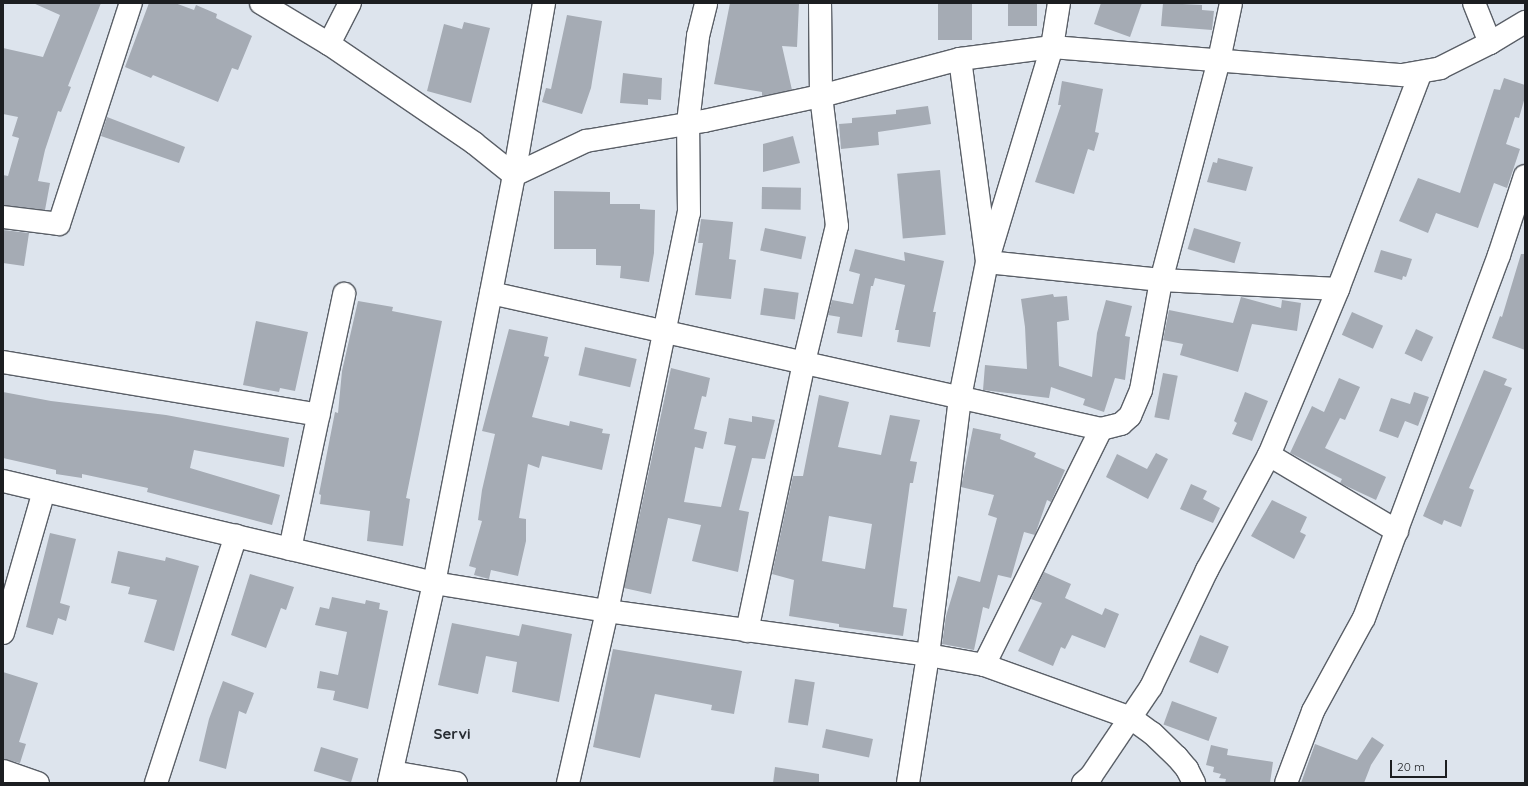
<!DOCTYPE html>
<html>
<head>
<meta charset="utf-8">
<style>
	body { margin:0 }
	#map { position:relative; width:1528px; height:786px; overflow:hidden; background:#dde4ed; font-family:Quicksand,sans-serif }
	div>[style] { position:absolute }
	.building>* { inset:0; background:#a5abb4; transform-origin:0 0 }
	.roads { filter:drop-shadow(1px 0 #5a5f67) drop-shadow(-1px 0 #5a5f67) drop-shadow(0 1px #5a5f67) drop-shadow(0 -1px #5a5f67) }
	.minor>* { height:22px; margin:-11px; padding:0 11px; transform-origin:11px; border-radius:11px; background:#fff }
	span { translate:-50% -50%; white-space:nowrap; text-align:center; line-height:1.15; -webkit-text-stroke:3.5px #dde4ed; paint-order:stroke }
	.district-label { font-size:15px; color:#282d33; font-weight:700 }
	.frame { position:absolute; inset:0; border:4px solid #1c1e21; pointer-events:none }
	.scale { position:absolute; left:1390px; top:760px; width:57px; height:18px; box-sizing:border-box; border:2px solid #1c1e21; border-top:0; padding-left:5px; font-size:12px; line-height:14px; white-space:nowrap; color:#1c1e21; -webkit-text-stroke:3px #dde4ed; paint-order:stroke }
</style>
</head>
<body>
<div id="map">
	<div class="building">
		<div style="clip-path:polygon(33px 3px,101px 3px,68px 86px,71px 87px,61px 112px,58px 111px,45px 150px,38px 181px,50px 183px,45px 210px,3px 205px,3px 175px,8px 176px,19px 138px,12px 136px,18px 117px,3px 114px,3px 48px,43px 57px,60px 15px)"></div>
		<div style="clip-path:polygon(149px 3px,175px 3px,194px 10px,196px 5px,217px 14px,216px 18px,252px 36px,238px 70px,232px 68px,218px 102px,153px 75px,151px 78px,125px 67px)"></div>
		<div style="clip-path:polygon(730px 3px,799px 3px,797px 47px,782px 46px,792px 90px,762px 96px,762px 92px,714px 84px)"></div>
		<div style="left:938px;top:3px;width:34px;height:37px"></div>
		<div style="left:1008px;top:3px;width:29px;height:23px"></div>
		<div style="clip-path:polygon(1101px 3px,1142px 3px,1130px 37px,1094px 24px)"></div>
		<div style="clip-path:polygon(1163px 3px,1202px 5px,1202px 10px,1214px 11px,1212px 30px,1161px 26px)"></div>
		<div style="clip-path:polygon(567px 15px,602px 21px,591px 88px,582px 114px,542px 102px,546px 88px,551px 89px)"></div>
		<div style="clip-path:polygon(464px 22px,490px 28px,471px 103px,427px 91px,444px 24px,462px 29px)"></div>
		<div style="clip-path:polygon(623px 73px,662px 78px,661px 100px,648px 99px,648px 105px,620px 103px)"></div>
		<div style="clip-path:polygon(1504px 78px,1525px 85px,1525px 97px,1519px 118px,1515px 117px,1506px 144px,1520px 149px,1507px 188px,1494px 183px,1478px 228px,1436px 213px,1428px 233px,1399px 221px,1418px 178px,1460px 193px,1494px 89px,1500px 90px)"></div>
		<div style="clip-path:polygon(1062px 81px,1103px 89px,1095px 132px,1099px 133px,1094px 151px,1088px 149px,1074px 194px,1035px 182px,1061px 105px,1058px 105px)"></div>
		<div style="clip-path:polygon(928px 106px,931px 124px,878px 132px,879px 145px,841px 149px,839px 124px,852px 123px,852px 118px,896px 114px,896px 110px)"></div>
		<div style="clip-path:polygon(107px 117px,185px 147px,179px 163px,101px 136px)"></div>
		<div style="clip-path:polygon(793px 136px,800px 163px,763px 172px,763px 144px)"></div>
		<div style="clip-path:polygon(1218px 158px,1253px 167px,1246px 191px,1207px 182px,1213px 162px,1217px 163px)"></div>
		<div style="left:940px;top:170px;width:65px;height:43px;rotate:85deg"></div>
		<div style="left:762px;top:187px;width:39px;height:22px;rotate:1deg"></div>
		<div style="clip-path:polygon(554px 191px,610px 192px,610px 204px,640px 204px,640px 209px,655px 210px,654px 253px,649px 282px,620px 278px,621px 266px,596px 265px,596px 249px,554px 249px)"></div>
		<div style="clip-path:polygon(701px 219px,733px 222px,729px 259px,736px 260px,731px 299px,695px 295px,703px 243px,698px 243px)"></div>
		<div style="left:765px;top:228px;width:42px;height:23px;rotate:12deg"></div>
		<div style="left:1194px;top:228px;width:49px;height:22px;rotate:17deg"></div>
		<div style="clip-path:polygon(3px 230px,29px 233px,24px 266px,3px 263px)"></div>
		<div style="clip-path:polygon(855px 249px,905px 261px,904px 252px,944px 261px,933px 312px,936px 312px,930px 347px,897px 342px,899px 330px,895px 330px,905px 285px,875px 278px,873px 286px,871px 286px,862px 337px,837px 333px,840px 317px,828px 315px,832px 300px,853px 304px,860px 274px,849px 271px)"></div>
		<div style="clip-path:polygon(1381px 250px,1412px 259px,1406px 277px,1403px 276px,1402px 280px,1374px 272px)"></div>
		<div style="clip-path:polygon(1521px 254px,1525px 254px,1525px 350px,1492px 338px,1500px 316px,1502px 317px)"></div>
		<div style="left:764px;top:288px;width:35px;height:27px;rotate:8deg"></div>
		<div style="clip-path:polygon(1053px 294px,1054px 297px,1067px 296px,1069px 320px,1057px 322px,1059px 366px,1092px 377px,1097px 333px,1106px 300px,1132px 306px,1125px 336px,1130px 337px,1125px 380px,1115px 378px,1104px 412px,1083px 405px,1085px 399px,1051px 387px,1049px 398px,983px 390px,985px 365px,1027px 369px,1025px 327px,1021px 299px)"></div>
		<div style="clip-path:polygon(1241px 297px,1281px 308px,1282px 300px,1301px 303px,1297px 331px,1252px 324px,1238px 372px,1180px 355px,1183px 344px,1163px 340px,1169px 310px,1233px 323px)"></div>
		<div style="clip-path:polygon(358px 301px,393px 307px,392px 311px,442px 321px,406px 498px,410px 499px,403px 546px,367px 541px,370px 511px,320px 504px,321px 495px,319px 494px,335px 412px,338px 413px,342px 371px)"></div>
		<div style="left:1352px;top:312px;width:34px;height:25px;rotate:24deg"></div>
		<div style="clip-path:polygon(256px 321px,308px 332px,295px 391px,280px 388px,279px 392px,243px 385px)"></div>
		<div style="clip-path:polygon(509px 329px,548px 337px,544px 356px,549px 357px,532px 417px,569px 426px,570px 421px,603px 429px,602px 433px,610px 434px,602px 470px,542px 456px,539px 468px,528px 464px,519px 518px,526px 519px,526px 541px,518px 576px,491px 570px,489px 579px,474px 575px,476px 568px,469px 566px,482px 521px,478px 520px,482px 490px,495px 434px,482px 431px)"></div>
		<div style="left:1416px;top:329px;width:19px;height:27px;rotate:25deg"></div>
		<div style="left:585px;top:347px;width:53px;height:29px;rotate:13deg"></div>
		<div style="clip-path:polygon(671px 368px,710px 378px,706px 397px,702px 396px,694px 429px,707px 432px,703px 449px,695px 447px,684px 502px,721px 507px,736px 446px,724px 444px,729px 418px,752px 422px,752px 416px,775px 420px,765px 459px,752px 458px,739px 510px,749px 512px,738px 572px,692px 561px,701px 525px,668px 518px,651px 594px,624px 588px)"></div>
		<div style="clip-path:polygon(1484px 370px,1507px 379px,1504px 385px,1512px 388px,1469px 488px,1474px 490px,1461px 527px,1444px 520px,1442px 525px,1423px 516px)"></div>
		<div style="left:1163px;top:373px;width:15px;height:45px;rotate:11deg"></div>
		<div style="clip-path:polygon(1339px 378px,1360px 387px,1345px 420px,1340px 418px,1325px 448px,1386px 477px,1376px 500px,1344px 485px,1340px 483px,1342px 479px,1290px 453px,1312px 406px,1324px 412px)"></div>
		<div style="clip-path:polygon(3px 392px,51px 401px,166px 415px,289px 438px,284px 467px,194px 450px,190px 468px,280px 495px,272px 525px,147px 492px,148px 488px,82px 474px,82px 478px,56px 474px,56px 470px,3px 458px)"></div>
		<div style="clip-path:polygon(1245px 392px,1268px 401px,1252px 441px,1232px 434px,1237px 423px,1234px 421px)"></div>
		<div style="clip-path:polygon(1414px 392px,1429px 397px,1418px 426px,1405px 421px,1398px 438px,1379px 431px,1391px 398px,1410px 404px)"></div>
		<div style="clip-path:polygon(evenodd,819px 395px,849px 402px,838px 447px,881px 455px,890px 415px,920px 420px,910px 461px,917px 462px,913px 483px,910px 483px,893px 607px,907px 609px,903px 636px,839px 627px,839px 624px,789px 616px,794px 580px,772px 574px,793px 476px,803px 476px,819px 395px,829px 516px,872px 524px,865px 569px,822px 561px,829px 516px)"></div>
		<div style="clip-path:polygon(973px 428px,1001px 434px,1000px 439px,1036px 453px,1034px 457px,1065px 470px,1051px 502px,1047px 500px,1035px 535px,1024px 532px,1011px 578px,998px 575px,989px 609px,983px 607px,974px 650px,942px 644px,946px 616px,958px 576px,980px 582px,997px 518px,988px 515px,994px 495px,961px 487px)"></div>
		<div style="clip-path:polygon(1156px 453px,1168px 459px,1148px 499px,1106px 477px,1117px 454px,1147px 469px)"></div>
		<div style="clip-path:polygon(1191px 484px,1207px 491px,1203px 499px,1220px 508px,1213px 523px,1180px 509px)"></div>
		<div style="clip-path:polygon(1272px 500px,1307px 517px,1300px 532px,1306px 535px,1294px 559px,1251px 536px)"></div>
		<div style="clip-path:polygon(50px 533px,76px 539px,60px 603px,70px 606px,66px 621px,58px 618px,53px 635px,26px 627px)"></div>
		<div style="clip-path:polygon(118px 551px,165px 561px,166px 557px,199px 566px,174px 651px,144px 642px,157px 600px,128px 594px,130px 587px,111px 583px)"></div>
		<div style="clip-path:polygon(1044px 572px,1071px 584px,1065px 598px,1102px 615px,1105px 608px,1119px 614px,1105px 648px,1072px 635px,1065px 649px,1061px 647px,1053px 666px,1018px 651px,1042px 603px,1031px 599px)"></div>
		<div style="clip-path:polygon(250px 574px,294px 587px,286px 610px,281px 608px,266px 648px,231px 635px)"></div>
		<div style="clip-path:polygon(332px 597px,365px 604px,366px 600px,380px 603px,379px 609px,388px 611px,368px 709px,333px 700px,335px 691px,317px 688px,320px 671px,338px 675px,347px 632px,315px 625px,320px 607px,329px 609px)"></div>
		<div style="clip-path:polygon(452px 623px,519px 636px,522px 624px,572px 634px,559px 702px,512px 692px,517px 662px,486px 656px,478px 694px,438px 685px)"></div>
		<div style="left:1200px;top:635px;width:31px;height:29px;rotate:22deg"></div>
		<div style="clip-path:polygon(613px 649px,742px 671px,734px 714px,711px 710px,712px 705px,655px 694px,640px 758px,593px 747px)"></div>
		<div style="clip-path:polygon(3px 672px,38px 683px,19px 742px,26px 744px,20px 763px,3px 759px)"></div>
		<div style="left:795px;top:679px;width:20px;height:44px;rotate:9deg"></div>
		<div style="clip-path:polygon(223px 681px,254px 693px,246px 714px,239px 711px,226px 769px,199px 761px,209px 719px)"></div>
		<div style="left:1172px;top:701px;width:48px;height:25px;rotate:20deg"></div>
		<div style="left:826px;top:729px;width:48px;height:19px;rotate:12deg"></div>
		<div style="clip-path:polygon(1372px 737px,1384px 745px,1371px 765px,1364px 783px,1301px 783px,1315px 744px,1357px 760px)"></div>
		<div style="clip-path:polygon(1211px 745px,1228px 749px,1227px 755px,1273px 762px,1270px 783px,1225px 783px,1226px 779px,1219px 778px,1221px 774px,1213px 772px,1214px 767px,1206px 765px)"></div>
		<div style="left:321px;top:747px;width:39px;height:25px;rotate:17deg"></div>
		<div style="clip-path:polygon(775px 767px,819px 774px,819px 783px,773px 783px)"></div>
	</div>
	<div class="roads">
		<div class="minor">
			<div style="left:261px;top:3px;width:79px;rotate:31.1deg"></div>
			<div style="left:329px;top:44px;width:176px;rotate:34.3deg"></div>
			<div style="left:474px;top:143px;width:51px;rotate:38.7deg"></div>
			<div style="left:514px;top:175px;width:80px;rotate:-25.3deg"></div>
			<div style="left:586px;top:141px;width:120px;rotate:-9.6deg"></div>
			<div style="left:704px;top:121px;width:120px;rotate:-12.1deg"></div>
			<div style="left:821px;top:96px;width:144px;rotate:-14.9deg"></div>
			<div style="left:960px;top:59px;width:93px;rotate:-7.4deg"></div>
			<div style="left:1052px;top:47px;width:351px;rotate:4.6deg"></div>
			<div style="left:1402px;top:75px;width:39px;rotate:-10deg"></div>
			<div style="left:1440px;top:68px;width:56px;rotate:-26.6deg"></div>
			<div style="left:1490px;top:43px;width:41px;rotate:-31deg"></div>
			<div style="left:1474px;top:3px;width:43px;rotate:68.2deg"></div>
			<div style="left:329px;top:44px;width:46px;rotate:-62.9deg"></div>
			<div style="left:960px;top:59px;width:205px;rotate:82.4deg"></div>
			<div style="left:987px;top:262px;width:175px;rotate:5.9deg"></div>
			<div style="left:1161px;top:280px;width:177px;rotate:2.9deg"></div>
			<div style="left:3px;top:217px;width:56px;rotate:7.1deg"></div>
			<div style="left:59px;top:224px;width:232px;rotate:-72deg"></div>
			<div style="left:491px;top:293px;width:625px;rotate:12.57deg"></div>
			<div style="left:1101px;top:429px;width:21px;rotate:-14deg"></div>
			<div style="left:1121px;top:424px;width:12px;rotate:-42deg"></div>
			<div style="left:1130px;top:416px;width:28px;rotate:-67deg"></div>
			<div style="left:1141px;top:390px;width:111px;rotate:-79.6deg"></div>
			<div style="left:1161px;top:281px;width:228px;rotate:-75.3deg"></div>
			<div style="left:1219px;top:60px;width:58px;rotate:-78.1deg"></div>
			<div style="left:3px;top:362px;width:320px;rotate:9.5deg"></div>
			<div style="left:1269px;top:455px;width:149px;rotate:30.7deg"></div>
			<div style="left:3px;top:481px;width:443px;rotate:13.3deg"></div>
			<div style="left:434px;top:583px;width:175px;rotate:9.2deg"></div>
			<div style="left:607px;top:611px;width:324px;rotate:7.8deg"></div>
			<div style="left:928px;top:655px;width:57px;rotate:10.1deg"></div>
			<div style="left:984px;top:665px;width:156px;rotate:19.8deg"></div>
			<div style="left:1131px;top:718px;width:26px;rotate:36deg"></div>
			<div style="left:1152px;top:733px;width:35px;rotate:44deg"></div>
			<div style="left:1177px;top:757px;width:16px;rotate:50deg"></div>
			<div style="left:1187px;top:769px;width:16px;rotate:63deg"></div>
			<div style="left:290px;top:549px;width:261px;rotate:-78deg"></div>
			<div style="left:747px;top:631px;width:275px;rotate:-78deg"></div>
			<div style="left:804px;top:362px;width:140px;rotate:-76.4deg"></div>
			<div style="left:837px;top:226px;width:131px;rotate:-97deg"></div>
			<div style="left:821px;top:96px;width:93px;rotate:-90.6deg"></div>
			<div style="left:3px;top:633px;width:148px;rotate:-73.9deg"></div>
			<div style="left:984px;top:665px;width:263px;rotate:-63.6deg"></div>
			<div style="left:3px;top:771px;width:37px;rotate:19deg"></div>
			<div style="left:392px;top:772px;width:65px;rotate:9.8deg"></div>
			<div style="left:156px;top:783px;width:260px;rotate:-72.1deg"></div>
			<div style="left:389px;top:783px;width:205px;rotate:-77.3deg"></div>
			<div style="left:434px;top:583px;width:416px;rotate:-78.9deg"></div>
			<div style="left:514px;top:175px;width:175px;rotate:-80.1deg"></div>
			<div style="left:568px;top:783px;width:176px;rotate:-77.2deg"></div>
			<div style="left:607px;top:611px;width:406px;rotate:-78.4deg"></div>
			<div style="left:689px;top:213px;width:90px;rotate:-90.6deg"></div>
			<div style="left:688px;top:123px;width:88px;rotate:-83.4deg"></div>
			<div style="left:698px;top:36px;width:34px;rotate:-76deg"></div>
			<div style="left:908px;top:783px;width:130px;rotate:-81.1deg"></div>
			<div style="left:928px;top:655px;width:260px;rotate:-82.9deg"></div>
			<div style="left:960px;top:397px;width:138px;rotate:-78.7deg"></div>
			<div style="left:987px;top:262px;width:225px;rotate:-73.2deg"></div>
			<div style="left:1052px;top:47px;width:45px;rotate:-81deg"></div>
			<div style="left:1083px;top:783px;width:11px;rotate:-41deg"></div>
			<div style="left:1091px;top:776px;width:107px;rotate:-56deg"></div>
			<div style="left:1151px;top:687px;width:130px;rotate:-64.4deg"></div>
			<div style="left:1207px;top:570px;width:131px;rotate:-61.7deg"></div>
			<div style="left:1269px;top:455px;width:180px;rotate:-67.4deg"></div>
			<div style="left:1338px;top:289px;width:230px;rotate:-69.1deg"></div>
			<div style="left:1286px;top:783px;width:77px;rotate:-69.4deg"></div>
			<div style="left:1313px;top:711px;width:106px;rotate:-61.3deg"></div>
			<div style="left:1364px;top:618px;width:387px;rotate:-69.6deg"></div>
			<div style="left:1499px;top:255px;width:83px;rotate:-71.8deg"></div>
		</div>
	</div>
	<div class="district-label">
		<span style="left:452px;top:734px">Servi</span>
	</div>
	<div class="frame"></div>
	<div class="scale">20 m</div>
</div>
</body>
</html>
